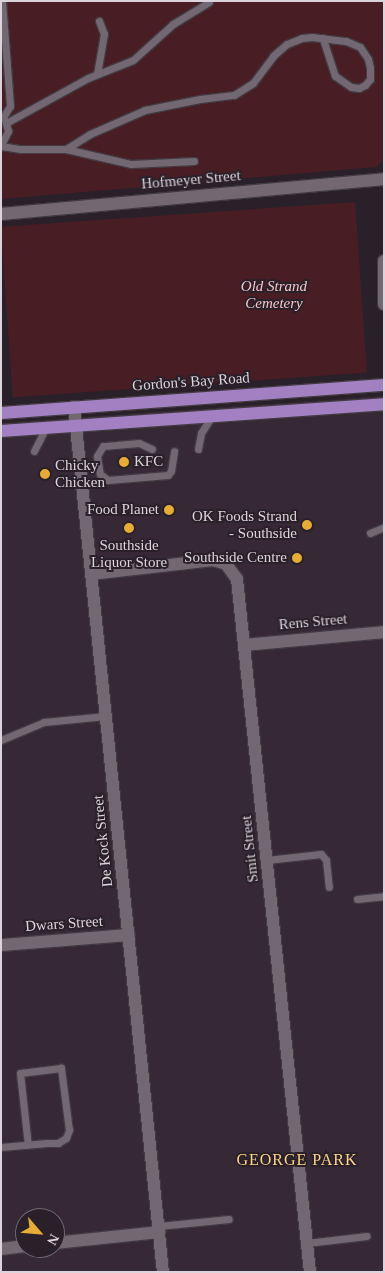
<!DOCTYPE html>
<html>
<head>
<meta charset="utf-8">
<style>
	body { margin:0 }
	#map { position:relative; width:385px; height:1273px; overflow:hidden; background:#2a2029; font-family:Georgia,serif }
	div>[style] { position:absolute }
	.built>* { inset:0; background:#362935 }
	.green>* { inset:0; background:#481e24; transform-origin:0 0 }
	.roads { filter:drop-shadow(1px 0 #423b42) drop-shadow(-1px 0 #423b42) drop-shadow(0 1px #423b42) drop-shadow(0 -1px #423b42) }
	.lane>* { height:7px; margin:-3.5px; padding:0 3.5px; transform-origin:3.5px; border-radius:3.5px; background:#736872 }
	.street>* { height:12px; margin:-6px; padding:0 6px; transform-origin:6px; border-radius:6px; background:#736872 }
	.primary>* { height:12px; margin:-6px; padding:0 6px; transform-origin:6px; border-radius:6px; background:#a280c1 }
	.dots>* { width:14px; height:14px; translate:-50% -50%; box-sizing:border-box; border:2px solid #2a2029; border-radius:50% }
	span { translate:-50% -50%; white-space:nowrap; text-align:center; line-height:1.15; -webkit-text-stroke:4px #2a2029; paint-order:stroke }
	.street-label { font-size:15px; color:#dbd5db }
	.park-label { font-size:15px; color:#f6c3c7; font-style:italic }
	.poi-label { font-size:15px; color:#dbd5db }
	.left { translate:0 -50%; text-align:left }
	.right { translate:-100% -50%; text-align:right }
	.neighbourhood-label { font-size:16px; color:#fdd48d; letter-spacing:1px }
	.frame { position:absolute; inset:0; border:2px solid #dbd5db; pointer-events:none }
	.north { position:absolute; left:15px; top:1208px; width:50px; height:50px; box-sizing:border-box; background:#2a2029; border:1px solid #716870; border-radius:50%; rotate:117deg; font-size:14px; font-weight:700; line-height:20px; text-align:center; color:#dbd5db }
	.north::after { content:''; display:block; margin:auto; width:18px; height:22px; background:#e6ac36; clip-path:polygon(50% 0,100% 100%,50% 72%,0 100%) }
</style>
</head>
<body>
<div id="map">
	<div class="built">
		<div style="clip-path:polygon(evenodd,384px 396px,384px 1272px,1px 1272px,1px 423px,384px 396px,25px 1218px,55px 1218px,55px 1248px,25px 1248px,25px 1218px)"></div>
	</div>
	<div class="green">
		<div style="clip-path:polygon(1px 1px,384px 1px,384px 159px,376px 167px,1px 199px)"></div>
		<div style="left:355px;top:202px;width:171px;height:355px;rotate:86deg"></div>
	</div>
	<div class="roads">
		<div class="lane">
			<div style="left:2px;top:1px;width:105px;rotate:85.6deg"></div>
			<div style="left:10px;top:106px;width:13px;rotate:122deg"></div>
			<div style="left:97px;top:74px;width:41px;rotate:-80.1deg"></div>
			<div style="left:104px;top:34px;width:14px;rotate:-111deg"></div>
			<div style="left:6px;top:123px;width:94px;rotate:-28.8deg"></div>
			<div style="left:88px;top:78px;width:48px;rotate:-21.8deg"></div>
			<div style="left:133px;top:60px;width:54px;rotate:-42deg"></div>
			<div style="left:173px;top:24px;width:42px;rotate:-31.4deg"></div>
			<div style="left:1px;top:145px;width:16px;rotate:-63deg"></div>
			<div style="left:8px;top:131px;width:11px;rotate:-105deg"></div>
			<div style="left:1px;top:146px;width:20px;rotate:9deg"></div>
			<div style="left:21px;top:149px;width:45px"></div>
			<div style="left:66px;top:149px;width:28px;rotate:-32deg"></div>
			<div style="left:90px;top:134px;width:60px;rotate:-23.6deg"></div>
			<div style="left:145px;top:110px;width:56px;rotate:-11.3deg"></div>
			<div style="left:200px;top:99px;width:34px;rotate:-7deg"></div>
			<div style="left:234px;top:95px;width:22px;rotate:-32deg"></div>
			<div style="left:253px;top:83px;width:34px;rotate:-53deg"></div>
			<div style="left:273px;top:56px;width:18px;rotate:-41deg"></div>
			<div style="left:287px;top:44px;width:16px;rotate:-22deg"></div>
			<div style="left:302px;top:38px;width:10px;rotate:-6deg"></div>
			<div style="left:312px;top:37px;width:34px;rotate:7deg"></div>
			<div style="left:346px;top:41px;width:15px;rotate:23deg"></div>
			<div style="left:360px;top:47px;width:14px;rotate:56deg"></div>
			<div style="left:368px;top:59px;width:9px;rotate:77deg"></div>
			<div style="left:370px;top:68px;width:11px;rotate:90deg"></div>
			<div style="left:370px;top:79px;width:8px;rotate:130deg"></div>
			<div style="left:365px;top:85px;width:7px;rotate:153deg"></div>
			<div style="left:359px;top:88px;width:8px;rotate:-173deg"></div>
			<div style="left:351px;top:87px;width:19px;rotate:-145deg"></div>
			<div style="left:335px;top:76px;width:40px;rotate:-108deg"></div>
			<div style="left:66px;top:149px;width:67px;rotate:13deg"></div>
			<div style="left:131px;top:164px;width:63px;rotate:-2.7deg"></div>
			<div style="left:152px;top:449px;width:14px;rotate:-155deg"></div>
			<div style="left:139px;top:443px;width:36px;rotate:175deg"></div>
			<div style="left:103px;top:446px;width:12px;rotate:121deg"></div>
			<div style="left:97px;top:456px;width:18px;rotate:81deg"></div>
			<div style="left:100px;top:474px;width:10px;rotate:37deg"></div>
			<div style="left:108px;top:480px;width:60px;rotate:-4.8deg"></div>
			<div style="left:168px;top:475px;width:5px;rotate:-53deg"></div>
			<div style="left:171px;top:471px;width:20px;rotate:-81deg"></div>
			<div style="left:198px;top:449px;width:16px;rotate:-79deg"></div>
			<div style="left:201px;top:433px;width:20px;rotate:-57deg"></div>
			<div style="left:34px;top:451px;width:27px;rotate:-63deg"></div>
			<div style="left:370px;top:533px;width:15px;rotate:-23deg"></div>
			<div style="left:1px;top:740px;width:47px;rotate:-22.7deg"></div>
			<div style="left:44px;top:722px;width:62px;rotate:-5.5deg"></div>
			<div style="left:267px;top:860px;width:54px;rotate:-6.3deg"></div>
			<div style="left:321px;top:854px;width:8px;rotate:50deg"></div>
			<div style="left:326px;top:860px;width:27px;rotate:84deg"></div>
			<div style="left:357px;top:899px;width:27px;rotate:-6deg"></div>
			<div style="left:1px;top:1147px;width:46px;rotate:-5deg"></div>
			<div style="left:47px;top:1143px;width:11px"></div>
			<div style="left:58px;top:1143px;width:9px;rotate:-32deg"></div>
			<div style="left:66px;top:1138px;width:9px;rotate:-69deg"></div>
			<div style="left:69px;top:1130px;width:63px;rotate:-97.4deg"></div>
			<div style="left:61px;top:1068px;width:41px;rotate:173deg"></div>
			<div style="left:20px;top:1073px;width:72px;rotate:83.7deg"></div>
			<div style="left:159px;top:1226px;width:70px;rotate:-5.7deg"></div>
			<div style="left:307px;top:1243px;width:60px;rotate:-6.7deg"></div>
		</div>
		<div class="street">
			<div style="left:1px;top:214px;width:385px;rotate:-5.2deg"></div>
			<div style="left:384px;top:261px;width:43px;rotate:90deg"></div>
			<div style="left:74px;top:407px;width:870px;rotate:84.13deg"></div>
			<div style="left:91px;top:574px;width:123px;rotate:-6.5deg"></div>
			<div style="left:213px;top:560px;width:14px;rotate:17deg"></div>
			<div style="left:226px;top:564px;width:19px;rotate:54deg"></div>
			<div style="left:237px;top:579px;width:697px;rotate:83.99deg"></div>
			<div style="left:245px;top:645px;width:140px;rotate:-5.3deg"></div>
			<div style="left:1px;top:945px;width:128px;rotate:-4.5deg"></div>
			<div style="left:55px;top:1243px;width:105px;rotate:-6deg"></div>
			<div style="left:1px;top:1249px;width:24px;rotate:-7deg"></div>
		</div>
		<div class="primary">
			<div style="left:1px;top:413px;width:384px;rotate:-4.2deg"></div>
			<div style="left:1px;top:431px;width:384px;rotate:-4deg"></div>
		</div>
	</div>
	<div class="dots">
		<div style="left:124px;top:462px;background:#e6ac36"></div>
		<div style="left:45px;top:474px;background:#e6ac36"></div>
		<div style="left:169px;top:510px;background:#e6ac36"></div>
		<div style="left:307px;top:525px;background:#e6ac36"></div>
		<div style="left:129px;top:528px;background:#e6ac36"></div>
		<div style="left:297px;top:558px;background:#e6ac36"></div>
	</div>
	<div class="street-label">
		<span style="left:191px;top:180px;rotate:-5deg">Hofmeyer Street</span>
		<span style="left:191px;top:382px;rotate:-4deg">Gordon's Bay Road</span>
		<span style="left:313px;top:622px;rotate:-5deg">Rens Street</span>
		<span style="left:103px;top:841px;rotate:-96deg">De Kock Street</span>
		<span style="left:250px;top:849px;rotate:-96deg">Smit Street</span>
		<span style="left:64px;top:924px;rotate:-4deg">Dwars Street</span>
	</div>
	<div class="park-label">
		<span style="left:274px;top:295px">Old Strand<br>Cemetery</span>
	</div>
	<div class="poi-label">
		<span class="left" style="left:134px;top:462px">KFC</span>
		<span class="left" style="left:55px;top:474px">Chicky<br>Chicken</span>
		<span class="right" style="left:159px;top:510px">Food Planet</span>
		<span class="right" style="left:297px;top:525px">OK Foods Strand<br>- Southside</span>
		<span style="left:129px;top:554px">Southside<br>Liquor Store</span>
		<span class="right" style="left:287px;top:558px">Southside Centre</span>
	</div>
	<div class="neighbourhood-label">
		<span style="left:297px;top:1160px">GEORGE PARK</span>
	</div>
	<div class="frame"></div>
	<div class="north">N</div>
</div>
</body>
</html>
